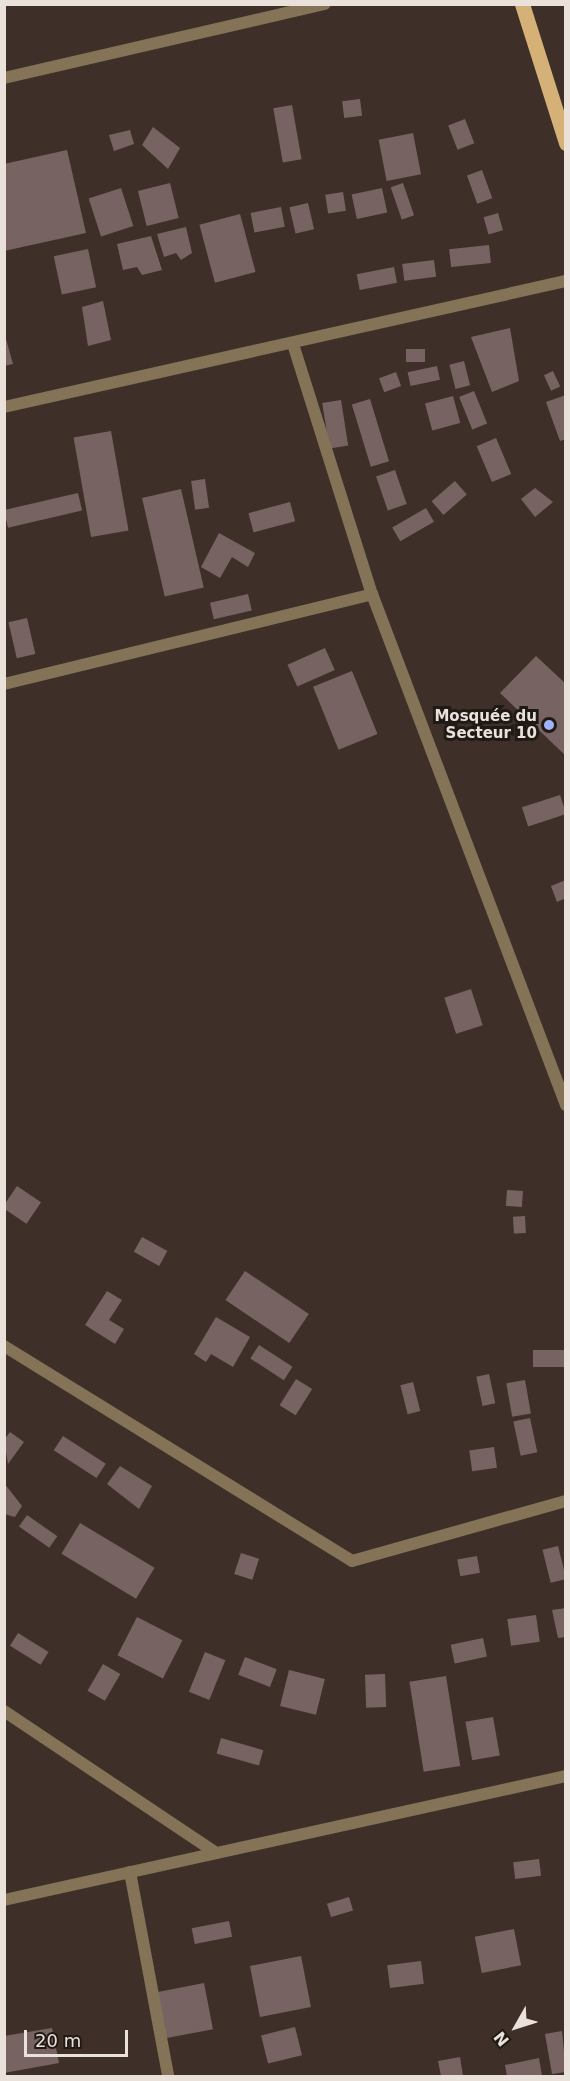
<!DOCTYPE html>
<html>
<head>
<meta charset="utf-8">
<style>
	body { margin:0 }
	#map { position:relative; width:570px; height:2081px; overflow:hidden; background:#3e3028; font-family:"DejaVu Sans",sans-serif }
	div>[style] { position:absolute }
	.building>* { inset:0; background:#776462; transform-origin:0 0 }
	.minor>* { height:12px; margin:-6px; padding:0 6px; transform-origin:6px; border-radius:6px; background:#857357 }
	.tertiary>* { height:12px; margin:-6px; padding:0 6px; transform-origin:6px; border-radius:6px; background:#857357 }
	.primary>* { height:15px; margin:-7.5px; padding:0 7.5px; transform-origin:7.5px; border-radius:7.5px; background:#d6b177 }
	.dots>* { width:16px; height:16px; translate:-50% -50%; box-sizing:border-box; border:3px solid #201a16; border-radius:50% }
	span { translate:-50% -50%; white-space:nowrap; text-align:center; line-height:1.15; -webkit-text-stroke:6px #201a16; paint-order:stroke }
	.poi-label { font-size:15px; color:#eae1db; font-weight:700 }
	.right { translate:-100% -50%; text-align:right }
	.frame { position:absolute; inset:0; border:6px solid #eae1db; pointer-events:none }
	.north { position:absolute; left:486px; top:1997px; width:60px; height:60px; -webkit-text-stroke:4px #201a16; paint-order:stroke; rotate:231deg; font-size:16px; font-weight:700; line-height:24px; text-align:center; color:#eae1db }
	.north::after { content:''; display:block; margin:auto; width:21px; height:27px; background:#eae1db; clip-path:polygon(50% 0,100% 100%,50% 72%,0 100%) }
	.scale { position:absolute; left:24px; top:2030px; width:104px; height:27px; box-sizing:border-box; border:3px solid #eae1db; border-top:0; padding-left:8px; font-size:18px; line-height:21px; white-space:nowrap; color:#eae1db; -webkit-text-stroke:4px #201a16; paint-order:stroke }
</style>
</head>
<body>
<div id="map">
	<div class="building">
		<div style="left:360px;top:99px;width:17px;height:18px;rotate:83deg"></div>
		<div style="left:292px;top:105px;width:55px;height:19px;rotate:80deg"></div>
		<div style="left:465px;top:119px;width:26px;height:18px;rotate:69deg"></div>
		<div style="clip-path:polygon(153px 127px,180px 148px,168px 169px,142px 145px)"></div>
		<div style="clip-path:polygon(130px 130px,134px 144px,114px 151px,109px 135px)"></div>
		<div style="left:413px;top:133px;width:42px;height:35px;rotate:79deg"></div>
		<div style="clip-path:polygon(67px 150px,86px 233px,4px 251px,4px 164px)"></div>
		<div style="left:482px;top:170px;width:30px;height:16px;rotate:70deg"></div>
		<div style="left:170px;top:183px;width:36px;height:33px;rotate:76deg"></div>
		<div style="left:403px;top:183px;width:34px;height:13px;rotate:71deg"></div>
		<div style="left:121px;top:188px;width:40px;height:34px;rotate:72deg"></div>
		<div style="left:382px;top:188px;width:25px;height:31px;rotate:78deg"></div>
		<div style="left:343px;top:192px;width:19px;height:18px;rotate:81deg"></div>
		<div style="left:308px;top:203px;width:27px;height:19px;rotate:77deg"></div>
		<div style="left:281px;top:207px;width:20px;height:31px;rotate:79deg"></div>
		<div style="left:498px;top:213px;width:18px;height:15px;rotate:74deg"></div>
		<div style="left:240px;top:214px;width:60px;height:42px;rotate:75deg"></div>
		<div style="clip-path:polygon(186px 227px,192px 253px,181px 260px,176px 253px,164px 257px,157px 234px)"></div>
		<div style="clip-path:polygon(151px 236px,162px 270px,142px 275px,137px 267px,123px 270px,117px 244px)"></div>
		<div style="left:489px;top:245px;width:18px;height:40px;rotate:84deg"></div>
		<div style="left:88px;top:249px;width:39px;height:35px;rotate:78deg"></div>
		<div style="left:434px;top:260px;width:17px;height:32px;rotate:83deg"></div>
		<div style="left:394px;top:267px;width:16px;height:38px;rotate:79deg"></div>
		<div style="clip-path:polygon(103px 301px,111px 340px,88px 346px,82px 307px)"></div>
		<div style="clip-path:polygon(510px 328px,519px 381px,492px 392px,471px 337px)"></div>
		<div style="clip-path:polygon(4px 332px,13px 364px,4px 366px)"></div>
		<div style="left:406px;top:349px;width:19px;height:13px"></div>
		<div style="left:464px;top:361px;width:25px;height:15px;rotate:76deg"></div>
		<div style="left:437px;top:366px;width:14px;height:30px;rotate:78deg"></div>
		<div style="left:553px;top:371px;width:17px;height:10px;rotate:65deg"></div>
		<div style="left:396px;top:372px;width:15px;height:18px;rotate:70deg"></div>
		<div style="left:474px;top:391px;width:35px;height:16px;rotate:68deg"></div>
		<div style="clip-path:polygon(566px 395px,566px 439px,560px 441px,546px 402px)"></div>
		<div style="left:453px;top:396px;width:28px;height:29px;rotate:75deg"></div>
		<div style="left:370px;top:399px;width:65px;height:19px;rotate:73deg"></div>
		<div style="left:341px;top:400px;width:46px;height:19px;rotate:81deg"></div>
		<div style="left:111px;top:431px;width:101px;height:38px;rotate:80deg"></div>
		<div style="left:496px;top:438px;width:39px;height:21px;rotate:67deg"></div>
		<div style="left:395px;top:470px;width:36px;height:20px;rotate:71deg"></div>
		<div style="left:205px;top:479px;width:29px;height:14px;rotate:82deg"></div>
		<div style="left:455px;top:481px;width:18px;height:31px;rotate:49deg"></div>
		<div style="clip-path:polygon(535px 488px,553px 502px,535px 517px,521px 499px)"></div>
		<div style="left:181px;top:489px;width:101px;height:40px;rotate:77deg"></div>
		<div style="left:78px;top:493px;width:18px;height:76px;rotate:77deg"></div>
		<div style="left:290px;top:502px;width:20px;height:43px;rotate:75deg"></div>
		<div style="left:426px;top:508px;width:16px;height:39px;rotate:60deg"></div>
		<div style="clip-path:polygon(219px 533px,255px 553px,248px 567px,232px 557px,220px 578px,201px 567px)"></div>
		<div style="left:248px;top:594px;width:17px;height:39px;rotate:77deg"></div>
		<div style="left:27px;top:618px;width:37px;height:19px;rotate:77deg"></div>
		<div style="left:325px;top:648px;width:24px;height:41px;rotate:66deg"></div>
		<div style="clip-path:polygon(536px 656px,566px 684px,566px 756px,500px 693px)"></div>
		<div style="left:352px;top:671px;width:68px;height:42px;rotate:68deg"></div>
		<div style="left:560px;top:795px;width:20px;height:40px;rotate:72deg"></div>
		<div style="clip-path:polygon(566px 880px,566px 898px,557px 902px,551px 886px)"></div>
		<div style="left:471px;top:989px;width:38px;height:28px;rotate:72deg"></div>
		<div style="left:17px;top:1186px;width:29px;height:26px;rotate:34deg"></div>
		<div style="left:507px;top:1190px;width:16px;height:16px;rotate:4deg"></div>
		<div style="left:525px;top:1216px;width:17px;height:12px;rotate:87deg"></div>
		<div style="left:142px;top:1237px;width:29px;height:17px;rotate:29deg"></div>
		<div style="left:245px;top:1271px;width:77px;height:35px;rotate:34deg"></div>
		<div style="clip-path:polygon(107px 1291px,122px 1300px,109px 1320px,124px 1329px,115px 1344px,85px 1325px)"></div>
		<div style="clip-path:polygon(216px 1317px,250px 1337px,233px 1367px,211px 1354px,206px 1362px,194px 1354px)"></div>
		<div style="left:259px;top:1345px;width:40px;height:16px;rotate:33deg"></div>
		<div style="left:566px;top:1350px;width:17px;height:33px;rotate:90deg"></div>
		<div style="left:489px;top:1374px;width:30px;height:13px;rotate:78deg"></div>
		<div style="left:296px;top:1379px;width:19px;height:31px;rotate:32deg"></div>
		<div style="left:525px;top:1380px;width:34px;height:19px;rotate:80deg"></div>
		<div style="left:413px;top:1382px;width:30px;height:13px;rotate:76deg"></div>
		<div style="left:530px;top:1418px;width:35px;height:17px;rotate:78deg"></div>
		<div style="clip-path:polygon(10px 1432px,24px 1442px,8px 1464px,4px 1440px)"></div>
		<div style="left:63px;top:1436px;width:51px;height:17px;rotate:33deg"></div>
		<div style="left:494px;top:1447px;width:21px;height:25px;rotate:82deg"></div>
		<div style="clip-path:polygon(120px 1466px,152px 1486px,139px 1509px,107px 1484px)"></div>
		<div style="clip-path:polygon(4px 1483px,22px 1506px,15px 1517px,4px 1514px)"></div>
		<div style="left:27px;top:1515px;width:37px;height:14px;rotate:35deg"></div>
		<div style="left:80px;top:1523px;width:87px;height:36px;rotate:31deg"></div>
		<div style="left:558px;top:1546px;width:34px;height:16px;rotate:76deg"></div>
		<div style="left:241px;top:1553px;width:19px;height:22px;rotate:18deg"></div>
		<div style="left:477px;top:1556px;width:17px;height:20px;rotate:80deg"></div>
		<div style="clip-path:polygon(566px 1608px,566px 1637px,558px 1638px,552px 1610px)"></div>
		<div style="left:536px;top:1615px;width:27px;height:29px;rotate:82deg"></div>
		<div style="left:137px;top:1617px;width:51px;height:43px;rotate:27deg"></div>
		<div style="left:18px;top:1633px;width:36px;height:15px;rotate:32deg"></div>
		<div style="left:483px;top:1638px;width:19px;height:33px;rotate:78deg"></div>
		<div style="left:205px;top:1652px;width:22px;height:43px;rotate:22deg"></div>
		<div style="left:245px;top:1657px;width:34px;height:19px;rotate:21deg"></div>
		<div style="left:103px;top:1664px;width:20px;height:31px;rotate:30deg"></div>
		<div style="left:289px;top:1670px;width:37px;height:37px;rotate:14deg"></div>
		<div style="left:385px;top:1674px;width:33px;height:20px;rotate:88deg"></div>
		<div style="left:446px;top:1676px;width:91px;height:37px;rotate:81deg"></div>
		<div style="left:493px;top:1717px;width:39px;height:28px;rotate:80deg"></div>
		<div style="left:221px;top:1738px;width:44px;height:16px;rotate:16deg"></div>
		<div style="left:539px;top:1859px;width:17px;height:26px;rotate:83deg"></div>
		<div style="left:349px;top:1897px;width:14px;height:23px;rotate:73deg"></div>
		<div style="left:229px;top:1921px;width:16px;height:38px;rotate:79deg"></div>
		<div style="left:514px;top:1929px;width:37px;height:40px;rotate:79deg"></div>
		<div style="left:301px;top:1956px;width:52px;height:52px;rotate:79deg"></div>
		<div style="left:421px;top:1961px;width:23px;height:34px;rotate:83deg"></div>
		<div style="left:204px;top:1983px;width:47px;height:51px;rotate:79deg"></div>
		<div style="left:295px;top:2027px;width:29px;height:35px;rotate:76deg"></div>
		<div style="clip-path:polygon(52px 2028px,59px 2063px,4px 2073px,4px 2036px)"></div>
		<div style="clip-path:polygon(562px 2031px,566px 2072px,552px 2074px,545px 2034px)"></div>
		<div style="clip-path:polygon(460px 2057px,463px 2076px,441px 2076px,438px 2061px)"></div>
		<div style="clip-path:polygon(539px 2058px,542px 2076px,507px 2076px,505px 2065px)"></div>
	</div>
	<div class="minor">
		<div style="left:293px;top:344px;width:262px;rotate:72.5deg"></div>
		<div style="left:372px;top:594px;width:547px;rotate:69.21deg"></div>
		<div style="left:4px;top:407px;width:576px;rotate:-12.64deg"></div>
		<div style="left:4px;top:684px;width:379px;rotate:-13.7deg"></div>
		<div style="left:4px;top:1346px;width:409px;rotate:31.7deg"></div>
		<div style="left:352px;top:1561px;width:222px;rotate:-15.7deg"></div>
		<div style="left:4px;top:1711px;width:255px;rotate:33.8deg"></div>
		<div style="left:130px;top:1872px;width:208px;rotate:79.4deg"></div>
		<div style="left:4px;top:1900px;width:576px;rotate:-12.44deg"></div>
	</div>
	<div class="tertiary">
		<div style="left:4px;top:78px;width:329px;rotate:-13deg"></div>
	</div>
	<div class="primary">
		<div style="left:522px;top:4px;width:146px;rotate:72.4deg"></div>
	</div>
	<div class="dots">
		<div style="left:549px;top:725px;background:#a1b3fd"></div>
	</div>
	<div class="poi-label">
		<span class="right" style="left:537px;top:725px">Mosquée du<br>Secteur 10</span>
	</div>
	<div class="frame"></div>
	<div class="north">N</div>
	<div class="scale">20 m</div>
</div>
</body>
</html>
